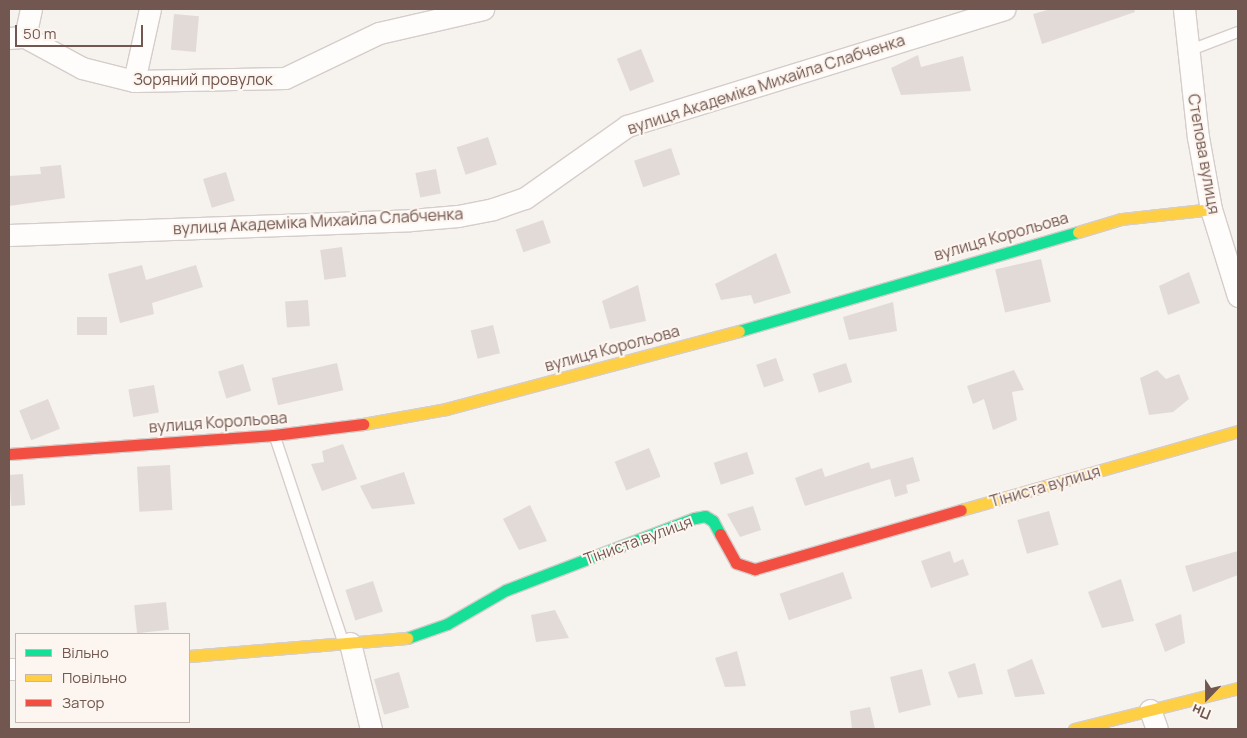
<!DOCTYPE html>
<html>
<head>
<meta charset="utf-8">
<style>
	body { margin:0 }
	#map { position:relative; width:1247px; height:738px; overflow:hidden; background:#f6f2ee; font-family:Manrope,sans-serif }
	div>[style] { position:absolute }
	.building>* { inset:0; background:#e2dad6; transform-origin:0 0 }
	.roads { filter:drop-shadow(1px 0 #d5cdca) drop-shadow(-1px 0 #d5cdca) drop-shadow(0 1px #d5cdca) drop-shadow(0 -1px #d5cdca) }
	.lane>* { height:10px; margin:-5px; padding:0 5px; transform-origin:5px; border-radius:5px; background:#fefdfc }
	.street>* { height:21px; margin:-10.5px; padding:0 10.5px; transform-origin:10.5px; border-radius:10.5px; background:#fefdfc }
	.fast>* { height:11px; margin:-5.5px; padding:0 5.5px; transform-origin:5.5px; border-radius:5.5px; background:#16e098 }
	.slow>* { height:11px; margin:-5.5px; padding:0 5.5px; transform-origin:5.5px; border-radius:5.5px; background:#ffcf43 }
	.jam>* { height:11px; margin:-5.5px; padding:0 5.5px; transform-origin:5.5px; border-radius:5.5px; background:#f24e42 }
	span { translate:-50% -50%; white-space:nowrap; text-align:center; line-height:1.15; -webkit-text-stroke:4px #fdf6f0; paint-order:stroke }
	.street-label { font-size:16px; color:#725650 }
	.frame { position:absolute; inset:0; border:10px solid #725650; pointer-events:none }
	.legend { position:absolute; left:15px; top:633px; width:175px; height:90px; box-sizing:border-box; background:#fdf6f0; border:1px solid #c5b6b0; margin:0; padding:6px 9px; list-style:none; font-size:15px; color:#725650 }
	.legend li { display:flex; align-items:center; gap:10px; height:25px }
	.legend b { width:25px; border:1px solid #c5b6b0 }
	.north { position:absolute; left:1182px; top:673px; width:50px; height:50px; -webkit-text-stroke:4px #fdf6f0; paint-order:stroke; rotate:202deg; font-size:14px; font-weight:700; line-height:20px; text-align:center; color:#725650 }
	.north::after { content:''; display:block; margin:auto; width:18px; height:22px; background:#725650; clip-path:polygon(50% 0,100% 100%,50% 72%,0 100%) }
	.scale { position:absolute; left:15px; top:25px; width:128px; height:22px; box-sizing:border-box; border:2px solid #725650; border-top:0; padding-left:6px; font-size:15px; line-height:18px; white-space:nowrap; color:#725650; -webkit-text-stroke:4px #fdf6f0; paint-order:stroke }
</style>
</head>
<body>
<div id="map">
	<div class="building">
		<div style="clip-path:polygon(1051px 9px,1134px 9px,1135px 12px,1042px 44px,1033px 14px)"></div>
		<div style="left:174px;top:14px;width:25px;height:36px;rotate:5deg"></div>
		<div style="left:641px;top:49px;width:35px;height:26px;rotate:68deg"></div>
		<div style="clip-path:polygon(918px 55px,921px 67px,963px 56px,971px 91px,901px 95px,891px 68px)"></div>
		<div style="left:488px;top:137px;width:29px;height:33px;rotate:72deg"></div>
		<div style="left:671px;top:148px;width:28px;height:39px;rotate:71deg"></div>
		<div style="clip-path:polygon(61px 165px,65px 198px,9px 206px,9px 176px,41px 174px,40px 167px)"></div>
		<div style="left:436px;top:169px;width:25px;height:21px;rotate:79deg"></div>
		<div style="left:226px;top:172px;width:30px;height:24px;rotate:73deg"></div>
		<div style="left:543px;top:220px;width:24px;height:29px;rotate:71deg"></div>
		<div style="left:342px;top:247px;width:30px;height:22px;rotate:82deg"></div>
		<div style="clip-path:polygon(776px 253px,791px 293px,754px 304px,751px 295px,721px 300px,715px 284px)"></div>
		<div style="left:1041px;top:259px;width:44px;height:47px;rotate:77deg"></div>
		<div style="clip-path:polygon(142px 265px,146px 280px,196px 265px,203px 287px,152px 303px,154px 314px,120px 323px,108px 274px)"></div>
		<div style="clip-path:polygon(1189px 272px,1200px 303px,1168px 315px,1159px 286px)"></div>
		<div style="clip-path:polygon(638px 285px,646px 321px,610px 329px,602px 301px)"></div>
		<div style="left:308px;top:300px;width:26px;height:23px;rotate:86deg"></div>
		<div style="clip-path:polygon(893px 302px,897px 331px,849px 340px,843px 317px)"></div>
		<div style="left:77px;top:317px;width:30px;height:18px"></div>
		<div style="left:493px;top:325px;width:29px;height:23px;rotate:76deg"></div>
		<div style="left:776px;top:358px;width:24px;height:21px;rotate:71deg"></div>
		<div style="left:337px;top:363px;width:28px;height:67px;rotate:77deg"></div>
		<div style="left:846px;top:363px;width:20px;height:35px;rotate:72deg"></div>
		<div style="left:243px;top:364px;width:28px;height:26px;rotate:73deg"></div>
		<div style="clip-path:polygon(1014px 370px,1024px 390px,1012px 392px,1017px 420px,993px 430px,984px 399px,973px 404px,967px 386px)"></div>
		<div style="clip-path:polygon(1157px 370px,1166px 379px,1179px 374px,1189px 399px,1173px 412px,1149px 415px,1140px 378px)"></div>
		<div style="left:154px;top:385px;width:28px;height:26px;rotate:80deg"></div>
		<div style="left:48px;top:399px;width:32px;height:31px;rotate:68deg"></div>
		<div style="clip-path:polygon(343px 444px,357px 479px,322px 491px,311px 464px,324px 462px,322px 451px)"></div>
		<div style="left:649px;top:448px;width:31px;height:37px;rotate:68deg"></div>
		<div style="left:747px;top:452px;width:23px;height:35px;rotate:72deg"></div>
		<div style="clip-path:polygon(913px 457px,920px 481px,906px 485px,908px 493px,895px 497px,890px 479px,805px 506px,795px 478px,822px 468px,825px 477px,869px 462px,871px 469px)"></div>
		<div style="left:170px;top:465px;width:45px;height:33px;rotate:87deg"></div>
		<div style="clip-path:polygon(404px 472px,415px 504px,372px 509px,360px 486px)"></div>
		<div style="left:23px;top:474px;width:31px;height:14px;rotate:86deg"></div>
		<div style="clip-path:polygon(530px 505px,547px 541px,519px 550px,503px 519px)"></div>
		<div style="clip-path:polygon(753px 506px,761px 530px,740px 537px,727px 514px)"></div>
		<div style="left:1049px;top:511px;width:35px;height:33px;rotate:74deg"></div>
		<div style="clip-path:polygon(950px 551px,954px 563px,963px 559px,969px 575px,931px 588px,921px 561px)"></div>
		<div style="clip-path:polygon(1238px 551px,1238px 575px,1193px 592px,1185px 566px)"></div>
		<div style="left:843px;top:572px;width:28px;height:67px;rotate:71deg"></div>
		<div style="clip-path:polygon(1121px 579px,1134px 621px,1102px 628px,1088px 592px)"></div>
		<div style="left:373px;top:581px;width:32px;height:29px;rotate:72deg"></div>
		<div style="left:166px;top:602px;width:28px;height:32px;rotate:84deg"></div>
		<div style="clip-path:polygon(555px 610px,569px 638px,536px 642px,531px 615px)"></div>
		<div style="clip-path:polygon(1181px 614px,1185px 643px,1165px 652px,1155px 624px)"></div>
		<div style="clip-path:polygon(737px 651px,746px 686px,725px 687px,715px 658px)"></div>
		<div style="clip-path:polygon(1032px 659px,1045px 694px,1015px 697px,1007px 670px)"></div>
		<div style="clip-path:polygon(975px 663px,983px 694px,958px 698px,948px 672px)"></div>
		<div style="left:922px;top:669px;width:37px;height:33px;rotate:76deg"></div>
		<div style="left:399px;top:672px;width:37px;height:26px;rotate:74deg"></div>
		<div style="clip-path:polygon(870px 707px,875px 729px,852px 729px,850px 711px)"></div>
	</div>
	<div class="roads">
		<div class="lane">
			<div style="left:1188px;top:51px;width:53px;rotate:-20.8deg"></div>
			<div style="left:275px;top:437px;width:216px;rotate:71.6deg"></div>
		</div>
		<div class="street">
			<div style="left:1184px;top:9px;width:129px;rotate:83.8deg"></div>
			<div style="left:1198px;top:137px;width:73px;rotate:79.8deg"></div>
			<div style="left:1211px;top:209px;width:91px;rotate:72.8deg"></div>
			<div style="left:25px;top:37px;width:29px;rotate:-78deg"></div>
			<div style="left:9px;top:38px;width:16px;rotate:-4deg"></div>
			<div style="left:25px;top:37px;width:65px;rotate:28.5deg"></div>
			<div style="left:82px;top:68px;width:54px;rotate:14deg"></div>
			<div style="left:134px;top:81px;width:151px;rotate:-1.1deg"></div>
			<div style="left:285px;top:78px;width:104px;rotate:-25.6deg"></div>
			<div style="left:379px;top:33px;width:107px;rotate:-13deg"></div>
			<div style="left:134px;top:81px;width:74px;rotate:-77.5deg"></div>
			<div style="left:9px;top:235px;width:402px;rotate:-2.1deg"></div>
			<div style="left:411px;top:220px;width:47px;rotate:-4.9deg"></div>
			<div style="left:458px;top:216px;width:36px;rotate:-11deg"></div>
			<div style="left:493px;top:209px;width:34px;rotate:-19deg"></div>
			<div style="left:525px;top:198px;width:125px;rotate:-35.2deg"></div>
			<div style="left:627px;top:126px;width:395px;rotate:-17.2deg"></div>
			<div style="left:350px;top:643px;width:89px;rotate:76.3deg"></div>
			<div style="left:9px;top:669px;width:7px"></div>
			<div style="left:1150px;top:710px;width:20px;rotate:70deg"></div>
		</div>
		<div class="fast">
			<div style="left:739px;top:331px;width:353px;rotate:-16.3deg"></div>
			<div style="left:407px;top:638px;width:42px;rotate:-19.3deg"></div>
			<div style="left:447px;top:624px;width:68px;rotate:-30deg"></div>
			<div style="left:506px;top:590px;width:202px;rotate:-20.9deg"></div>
			<div style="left:695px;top:518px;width:10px;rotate:-11deg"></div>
			<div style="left:705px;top:516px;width:9px;rotate:32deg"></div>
			<div style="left:713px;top:521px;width:15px;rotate:62deg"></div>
		</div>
		<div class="slow">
			<div style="left:1078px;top:232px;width:45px;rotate:-16.8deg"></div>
			<div style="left:1121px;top:219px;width:91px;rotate:-6.3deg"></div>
			<div style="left:363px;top:424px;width:84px;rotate:-10.2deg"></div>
			<div style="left:446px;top:409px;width:303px;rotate:-14.9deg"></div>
			<div style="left:961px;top:510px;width:288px;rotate:-15.9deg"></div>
			<div style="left:189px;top:656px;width:219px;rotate:-4.7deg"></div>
			<div style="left:1074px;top:729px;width:169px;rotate:-14deg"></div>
		</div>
		<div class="jam">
			<div style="left:9px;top:454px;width:266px;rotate:-4.1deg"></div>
			<div style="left:274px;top:435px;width:90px;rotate:-7deg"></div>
			<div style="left:720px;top:534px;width:33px;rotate:61deg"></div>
			<div style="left:736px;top:563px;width:20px;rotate:18deg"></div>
			<div style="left:755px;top:569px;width:214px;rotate:-16deg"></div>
		</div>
	</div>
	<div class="street-label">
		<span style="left:203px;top:79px">Зоряний провулок</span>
		<span style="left:766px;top:84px;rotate:-18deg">вулиця Академіка Михайла Слабченка</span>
		<span style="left:1204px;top:154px;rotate:80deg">Степова вулиця</span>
		<span style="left:318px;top:221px;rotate:-3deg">вулиця Академіка Михайла Слабченка</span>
		<span style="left:1001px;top:236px;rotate:-16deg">вулиця Корольова</span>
		<span style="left:612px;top:348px;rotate:-15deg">вулиця Корольова</span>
		<span style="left:218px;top:422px;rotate:-4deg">вулиця Корольова</span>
		<span style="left:1045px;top:486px;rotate:-16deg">Тіниста вулиця</span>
		<span style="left:638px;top:540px;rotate:-20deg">Тіниста вулиця</span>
	</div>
	<div class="frame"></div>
	<ul class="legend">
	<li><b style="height:6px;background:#16e098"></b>Вільно</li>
	<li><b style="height:6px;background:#ffcf43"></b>Повільно</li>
	<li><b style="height:6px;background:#f24e42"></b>Затор</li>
	</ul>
	<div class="north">Пн</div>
	<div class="scale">50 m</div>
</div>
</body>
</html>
